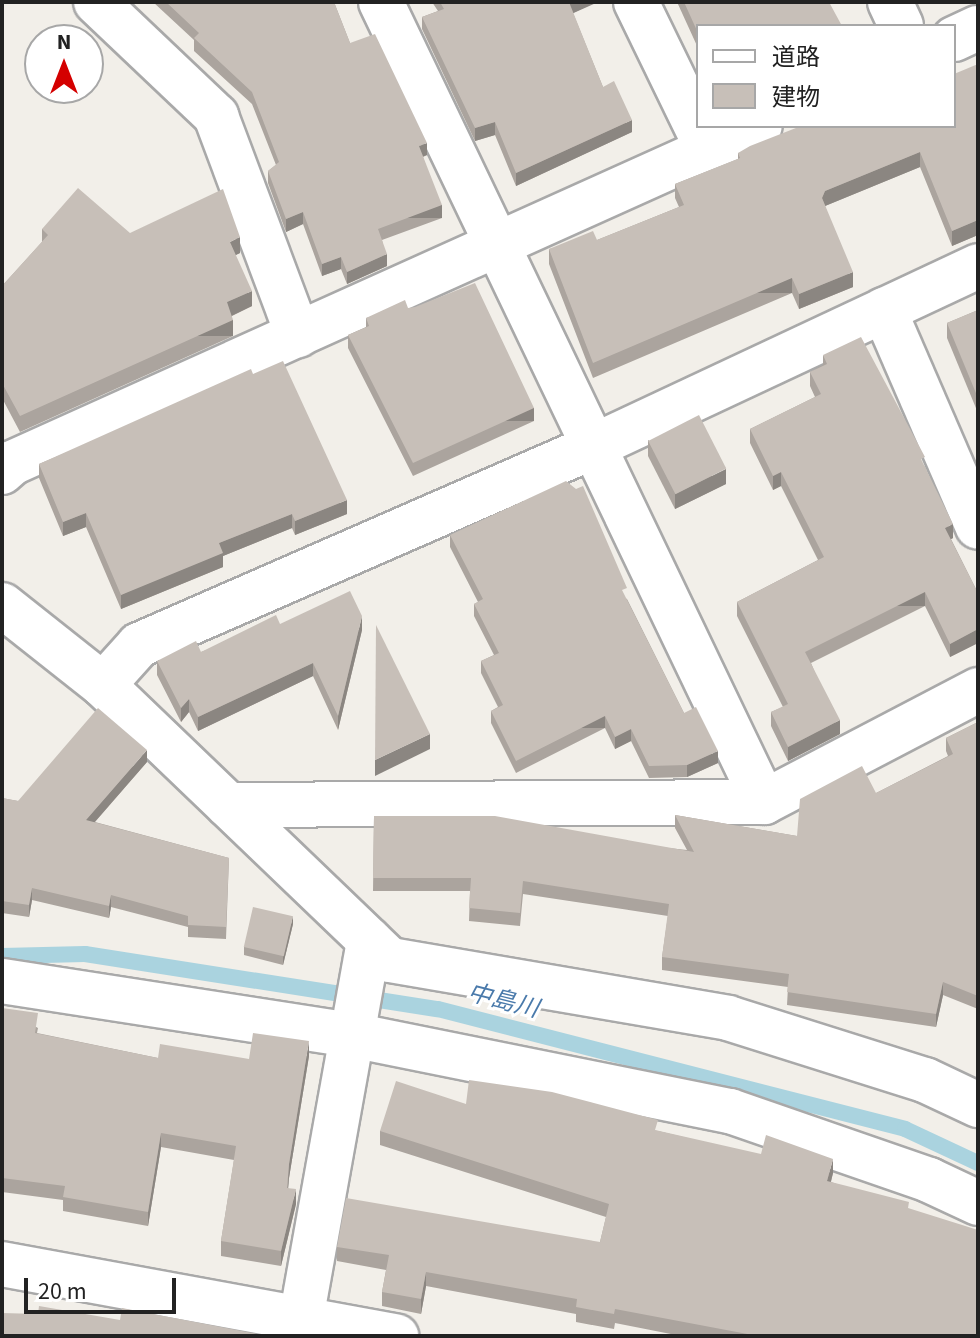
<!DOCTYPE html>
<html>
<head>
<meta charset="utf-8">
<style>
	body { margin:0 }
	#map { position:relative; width:980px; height:1338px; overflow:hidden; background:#f2efe9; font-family:"Source Sans 3","Noto Sans JP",sans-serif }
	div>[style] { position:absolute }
	.stream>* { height:16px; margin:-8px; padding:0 8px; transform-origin:8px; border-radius:8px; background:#aad3df }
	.roads { filter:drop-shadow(2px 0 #a9a9a9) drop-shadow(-2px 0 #a9a9a9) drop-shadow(0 2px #a9a9a9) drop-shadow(0 -2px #a9a9a9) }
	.street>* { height:44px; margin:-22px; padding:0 22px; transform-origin:22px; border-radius:22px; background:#fff }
	.wall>* { inset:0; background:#aba49e }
	.shaded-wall>* { inset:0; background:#8b8681; transform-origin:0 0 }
	.building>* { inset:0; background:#c7bfb8; transform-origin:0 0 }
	span { translate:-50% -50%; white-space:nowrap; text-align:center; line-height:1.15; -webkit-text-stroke:6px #fff; paint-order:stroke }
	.water-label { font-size:24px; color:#4a7aab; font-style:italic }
	.frame { position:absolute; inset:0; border:4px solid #222; pointer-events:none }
	.legend { position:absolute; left:696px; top:24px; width:260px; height:104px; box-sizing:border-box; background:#fff; border:2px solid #a7a7a7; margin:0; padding:10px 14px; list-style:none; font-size:24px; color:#222 }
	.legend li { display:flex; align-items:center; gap:16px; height:40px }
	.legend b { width:40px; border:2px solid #a7a7a7 }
	.north { position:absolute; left:24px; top:24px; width:80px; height:80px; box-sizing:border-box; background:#fff; border:2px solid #a7a7a7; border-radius:50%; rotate:0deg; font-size:22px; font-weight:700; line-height:32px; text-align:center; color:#222 }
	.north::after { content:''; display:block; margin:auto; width:28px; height:36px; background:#d40000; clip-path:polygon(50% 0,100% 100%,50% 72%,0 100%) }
	.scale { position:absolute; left:24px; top:1278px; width:152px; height:36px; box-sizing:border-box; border:4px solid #222; border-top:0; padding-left:10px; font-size:24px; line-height:28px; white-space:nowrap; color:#222; -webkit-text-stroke:6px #fff; paint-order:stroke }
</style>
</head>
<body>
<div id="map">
	<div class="stream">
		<div style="left:2px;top:956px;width:83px;rotate:-1.4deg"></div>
		<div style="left:85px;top:954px;width:357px;rotate:8.9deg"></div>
		<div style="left:438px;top:1009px;width:482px;rotate:14.4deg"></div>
		<div style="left:905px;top:1129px;width:81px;rotate:25deg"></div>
	</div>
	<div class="roads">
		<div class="street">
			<div style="left:96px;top:2px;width:166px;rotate:43.5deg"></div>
			<div style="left:216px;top:116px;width:234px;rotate:69.5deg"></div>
			<div style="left:381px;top:2px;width:887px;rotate:64.42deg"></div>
			<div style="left:636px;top:2px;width:165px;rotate:64.1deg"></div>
			<div style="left:890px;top:2px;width:26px;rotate:65deg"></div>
			<div style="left:954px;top:39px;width:26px;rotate:-25deg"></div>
			<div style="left:884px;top:310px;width:236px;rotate:66.6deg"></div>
			<div style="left:2px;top:472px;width:13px;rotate:-42deg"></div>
			<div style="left:12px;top:463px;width:820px;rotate:-24.25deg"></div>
			<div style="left:2px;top:605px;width:129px;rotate:38.4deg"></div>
			<div style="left:103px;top:685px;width:397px;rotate:43.8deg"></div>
			<div style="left:390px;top:960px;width:343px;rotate:9.7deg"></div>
			<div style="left:728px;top:1018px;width:207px;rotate:17.5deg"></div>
			<div style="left:925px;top:1080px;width:59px;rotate:25.3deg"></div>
			<div style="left:103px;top:685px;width:54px;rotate:-48deg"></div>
			<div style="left:139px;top:645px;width:497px;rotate:-23.6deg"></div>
			<div style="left:594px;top:446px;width:424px;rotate:-25.1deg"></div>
			<div style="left:228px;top:805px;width:536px;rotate:-0.32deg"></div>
			<div style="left:764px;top:802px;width:242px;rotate:-27.6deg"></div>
			<div style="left:2px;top:981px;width:354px;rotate:8.8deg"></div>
			<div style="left:352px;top:1035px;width:386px;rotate:11.4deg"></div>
			<div style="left:730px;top:1111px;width:211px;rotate:19.1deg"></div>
			<div style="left:929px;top:1180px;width:54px;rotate:25.1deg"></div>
			<div style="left:2px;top:1264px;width:401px;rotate:10.4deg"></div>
			<div style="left:298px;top:1336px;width:402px;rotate:-79.8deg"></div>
		</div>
	</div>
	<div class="wall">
		<div style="clip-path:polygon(153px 2px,334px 2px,350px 43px,427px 155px,423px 157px,442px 218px,382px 240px,387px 266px,347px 284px,341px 269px,322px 276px,303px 224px,286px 232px,268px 183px,268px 171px,276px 165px,252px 104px,194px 51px,194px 40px)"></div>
		<div style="clip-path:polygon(432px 2px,596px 2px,573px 13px,603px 87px,632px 132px,516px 186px,495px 135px,475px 141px,422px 29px,422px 17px,438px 11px)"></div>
		<div style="clip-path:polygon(677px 2px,829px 2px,698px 26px,698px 48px)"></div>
		<div style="clip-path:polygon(978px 64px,978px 235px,952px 246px,920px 167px,825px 206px,853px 287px,799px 309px,792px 293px,593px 378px,549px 264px,549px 249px,597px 240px,679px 207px,675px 198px,675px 184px,738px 159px,738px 153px,954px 126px)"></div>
		<div style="clip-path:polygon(42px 229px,130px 233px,240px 253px,235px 255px,252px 306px,232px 316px,233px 336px,20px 432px,2px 398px,2px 286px,42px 242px)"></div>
		<div style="clip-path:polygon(408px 308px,534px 421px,413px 476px,348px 348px,348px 335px,366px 327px,366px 318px)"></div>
		<div style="clip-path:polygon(978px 310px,978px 413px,947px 338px,947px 323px)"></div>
		<div style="clip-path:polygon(823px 355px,925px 467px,953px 538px,951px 539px,978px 593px,978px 643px,950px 657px,925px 606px,811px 663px,840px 734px,788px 761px,771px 726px,771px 712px,783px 707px,737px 616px,737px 602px,818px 560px,781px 486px,773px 490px,750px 443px,750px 429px,815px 397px,810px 386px,810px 372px,823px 365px)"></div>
		<div style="clip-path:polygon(253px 374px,347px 514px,295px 535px,292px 528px,223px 556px,223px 567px,121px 609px,86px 527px,63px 536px,39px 478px,39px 464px)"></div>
		<div style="clip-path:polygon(648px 440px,726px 484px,675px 509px,648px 456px)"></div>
		<div style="clip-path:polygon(450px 535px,627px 599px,684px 713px,718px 763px,687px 777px,649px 778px,631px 741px,615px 749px,605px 728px,516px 773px,491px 723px,491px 711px,498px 707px,481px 673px,481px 661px,494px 655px,474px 616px,474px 604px,478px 602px,450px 547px)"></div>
		<div style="clip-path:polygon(280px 624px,362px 630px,338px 730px,313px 676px,198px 731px,189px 712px,181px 722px,157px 675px,157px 661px,201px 652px)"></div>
		<div style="clip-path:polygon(978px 722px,978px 1009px,943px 995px,936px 1027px,787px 1005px,788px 987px,662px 970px,662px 957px,668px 916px,523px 894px,520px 926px,469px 921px,470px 891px,373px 891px,374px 816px,687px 850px,675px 828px,675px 815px,797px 836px,876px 793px,948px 756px,946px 751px,946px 738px)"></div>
		<div style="clip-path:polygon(147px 762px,95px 822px,229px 858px,226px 939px,188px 937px,188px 927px,111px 907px,109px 918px,32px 900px,29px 917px,2px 913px,2px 798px,18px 801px)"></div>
		<div style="clip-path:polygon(293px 924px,283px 965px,244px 955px,244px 947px)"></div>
		<div style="clip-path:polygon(2px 1008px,38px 1028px,37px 1033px,158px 1058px,249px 1059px,309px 1056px,289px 1178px,288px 1188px,296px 1204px,281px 1266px,221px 1256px,221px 1241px,234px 1160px,161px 1147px,148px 1226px,63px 1211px,63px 1200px,2px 1192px)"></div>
		<div style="clip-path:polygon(466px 1104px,658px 1131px,833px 1173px,831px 1182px,909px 1209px,978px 1336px,681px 1336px,615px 1323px,614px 1329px,576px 1322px,576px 1314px,426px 1286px,421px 1314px,382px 1306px,382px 1292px,386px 1270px,337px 1261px,337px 1247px,600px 1242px,606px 1217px,380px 1145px,380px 1131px)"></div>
	</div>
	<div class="shaded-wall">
		<div style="clip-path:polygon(569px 2px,596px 2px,596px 3px,569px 15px)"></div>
		<div style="clip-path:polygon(632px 120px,632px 132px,516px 186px,516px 173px)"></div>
		<div style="clip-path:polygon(495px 122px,495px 135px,475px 141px,475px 128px)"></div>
		<div style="clip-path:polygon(427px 143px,427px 155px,419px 158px,419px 146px)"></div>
		<div style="clip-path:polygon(920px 152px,920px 167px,825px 206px,822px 198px,825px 191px)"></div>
		<div style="left:442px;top:205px;width:13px;height:68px;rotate:90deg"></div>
		<div style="clip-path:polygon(303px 212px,303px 224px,286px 232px,286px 219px)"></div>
		<div style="clip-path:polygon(978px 220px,978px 235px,952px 246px,952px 231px)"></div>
		<div style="clip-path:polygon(240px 237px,240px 253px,230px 258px,230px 242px)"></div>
		<div style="clip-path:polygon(387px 254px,387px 266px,347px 284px,347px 272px)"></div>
		<div style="clip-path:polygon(341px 257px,341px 269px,322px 276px,322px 264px)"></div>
		<div style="clip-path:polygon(853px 272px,853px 287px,799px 309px,799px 294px)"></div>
		<div style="left:792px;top:278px;width:15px;height:216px;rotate:90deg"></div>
		<div style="clip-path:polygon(252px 291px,252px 306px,227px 318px,227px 302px)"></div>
		<div style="left:233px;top:320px;width:16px;height:234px;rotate:90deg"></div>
		<div style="left:534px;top:408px;width:13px;height:133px;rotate:90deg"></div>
		<div style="clip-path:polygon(726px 469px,726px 484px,675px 509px,675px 494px)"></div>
		<div style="clip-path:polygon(781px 472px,781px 486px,773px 490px,773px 476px)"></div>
		<div style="clip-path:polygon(347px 500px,347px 514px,295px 535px,295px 521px)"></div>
		<div style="clip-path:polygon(86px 513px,86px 527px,63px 536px,63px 522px)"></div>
		<div style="clip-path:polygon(292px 514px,292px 528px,223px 556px,223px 567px,121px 609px,121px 595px,219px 543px)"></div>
		<div style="clip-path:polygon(953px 524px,953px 538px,945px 542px,945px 528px)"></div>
		<div style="left:925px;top:592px;width:14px;height:134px;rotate:90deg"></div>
		<div style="clip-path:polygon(362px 616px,362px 630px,338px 730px,338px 716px)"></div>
		<div style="clip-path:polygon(978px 629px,978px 643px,950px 657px,950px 644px)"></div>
		<div style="clip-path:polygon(313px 663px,313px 676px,198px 731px,198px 717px)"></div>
		<div style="clip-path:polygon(189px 699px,189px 712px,181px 722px,181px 708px)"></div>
		<div style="left:605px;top:716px;width:12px;height:100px;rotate:90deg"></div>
		<div style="clip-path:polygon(840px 720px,840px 734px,788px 761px,788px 747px)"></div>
		<div style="clip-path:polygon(631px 729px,631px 741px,615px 749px,615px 737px)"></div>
		<div style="clip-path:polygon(430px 734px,430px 749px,375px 776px,375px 760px)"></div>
		<div style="clip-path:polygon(147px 750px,147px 762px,86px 832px,86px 820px)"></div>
		<div style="clip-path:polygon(718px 751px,718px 763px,687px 777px,687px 765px)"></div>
		<div style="clip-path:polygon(32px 888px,32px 900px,29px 917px,29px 905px)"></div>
		<div style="clip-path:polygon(111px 895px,111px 907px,109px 918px,109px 906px)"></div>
		<div style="clip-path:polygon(293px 916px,293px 924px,283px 965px,283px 957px)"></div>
		<div style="clip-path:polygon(943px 982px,943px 995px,936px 1027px,936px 1014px)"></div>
		<div style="clip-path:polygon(309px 1041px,309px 1056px,289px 1178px,287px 1202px,289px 1164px)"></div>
		<div style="clip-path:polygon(161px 1133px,161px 1147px,148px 1226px,148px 1212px)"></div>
		<div style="clip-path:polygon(833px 1159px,833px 1173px,827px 1196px,827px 1181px)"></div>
		<div style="clip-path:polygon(296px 1189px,296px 1204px,281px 1266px,281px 1251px)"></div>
		<div style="clip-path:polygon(426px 1272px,426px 1286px,421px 1314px,421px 1299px)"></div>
	</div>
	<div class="building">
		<div style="clip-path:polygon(166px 2px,334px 2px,350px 43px,375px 34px,427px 143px,419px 146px,442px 205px,378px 229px,387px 254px,347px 272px,341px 257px,322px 264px,303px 212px,286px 219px,268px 171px,279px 162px,252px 92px,194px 38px,199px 33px)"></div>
		<div style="clip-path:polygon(440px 2px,569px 2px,603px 87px,614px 81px,632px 120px,516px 173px,495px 122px,475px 128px,422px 17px,444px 9px)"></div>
		<div style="clip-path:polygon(684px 2px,829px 2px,842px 26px,698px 26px,698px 33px)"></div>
		<div style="clip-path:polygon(978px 64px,978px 220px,952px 231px,920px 152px,825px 191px,822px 198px,853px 272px,799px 294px,792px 278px,593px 363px,549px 249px,593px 231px,597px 240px,684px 205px,675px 184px,740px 158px,738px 153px,750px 146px,801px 126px,954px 126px,954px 74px)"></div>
		<div style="clip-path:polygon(78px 188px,130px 233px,223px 189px,240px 237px,230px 242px,252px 291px,227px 302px,233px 320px,20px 416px,2px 383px,2px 286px,48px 235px,42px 229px)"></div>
		<div style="clip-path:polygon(475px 283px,534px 408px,413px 463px,348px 335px,369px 326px,366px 318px,405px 300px,408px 308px,415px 307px)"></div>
		<div style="clip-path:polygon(978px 310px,978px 398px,947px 323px)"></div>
		<div style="clip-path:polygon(861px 337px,925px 457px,921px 459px,953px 524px,945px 528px,978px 593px,978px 629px,950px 644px,925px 592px,805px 652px,840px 720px,788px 747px,771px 712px,788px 704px,737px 602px,824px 557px,781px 472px,773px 476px,750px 429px,821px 394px,810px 372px,827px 364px,823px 355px)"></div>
		<div style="clip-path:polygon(283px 361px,347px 500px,295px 521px,292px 514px,219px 543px,223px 553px,121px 595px,86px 513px,63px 522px,39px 464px,251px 369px,253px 374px)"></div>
		<div style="left:699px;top:415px;width:60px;height:57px;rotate:63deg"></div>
		<div style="clip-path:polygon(566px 481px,576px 489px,583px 486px,627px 588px,622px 590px,684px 713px,696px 707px,718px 751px,687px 765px,649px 766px,631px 729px,615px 737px,605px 716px,516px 761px,491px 711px,503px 705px,481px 661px,499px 653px,474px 604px,483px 599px,450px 535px)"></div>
		<div style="clip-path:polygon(350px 591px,362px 616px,338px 716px,313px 663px,198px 717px,189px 699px,181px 708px,157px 661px,196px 641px,201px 652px,276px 615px,280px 624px)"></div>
		<div style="clip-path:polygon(376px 625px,430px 734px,375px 760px)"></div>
		<div style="clip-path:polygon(98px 708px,147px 750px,86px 820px,229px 858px,226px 927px,188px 925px,188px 916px,111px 895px,109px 906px,32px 888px,29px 905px,2px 901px,2px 798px,18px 801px)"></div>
		<div style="clip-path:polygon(978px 722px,978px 996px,943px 982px,936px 1014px,787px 992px,789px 974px,662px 957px,669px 904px,523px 881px,520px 913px,469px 908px,471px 878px,373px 878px,374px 816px,495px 816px,694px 852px,675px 815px,797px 836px,800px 799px,862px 766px,876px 793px,953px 754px,946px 738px)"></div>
		<div style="left:253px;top:907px;width:41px;height:41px;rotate:13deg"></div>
		<div style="clip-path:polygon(2px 1008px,38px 1013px,35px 1033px,158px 1058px,160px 1044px,249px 1059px,253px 1033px,309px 1041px,289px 1164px,287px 1188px,296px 1189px,281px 1251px,221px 1241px,236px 1146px,161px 1133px,148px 1212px,63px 1197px,65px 1186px,2px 1178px)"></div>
		<div style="clip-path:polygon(469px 1080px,552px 1092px,658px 1120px,655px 1130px,761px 1154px,766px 1135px,833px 1159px,827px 1181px,909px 1202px,908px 1208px,978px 1230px,978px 1336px,758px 1336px,615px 1309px,614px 1314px,576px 1307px,577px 1299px,426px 1272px,421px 1299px,382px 1292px,389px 1255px,337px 1247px,346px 1198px,600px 1242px,609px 1204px,380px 1131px,396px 1081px,466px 1104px)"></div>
		<div style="clip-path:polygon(39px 1306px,120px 1320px,122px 1308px,257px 1334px,257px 1336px,2px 1336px,2px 1313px,38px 1314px)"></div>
	</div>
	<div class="water-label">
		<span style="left:503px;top:1001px;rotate:14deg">中島川</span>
	</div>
	<div class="frame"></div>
	<ul class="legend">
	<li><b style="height:10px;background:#fff"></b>道路</li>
	<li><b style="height:22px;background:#c7bfb8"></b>建物</li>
	</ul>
	<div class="north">N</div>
	<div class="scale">20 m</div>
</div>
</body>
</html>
